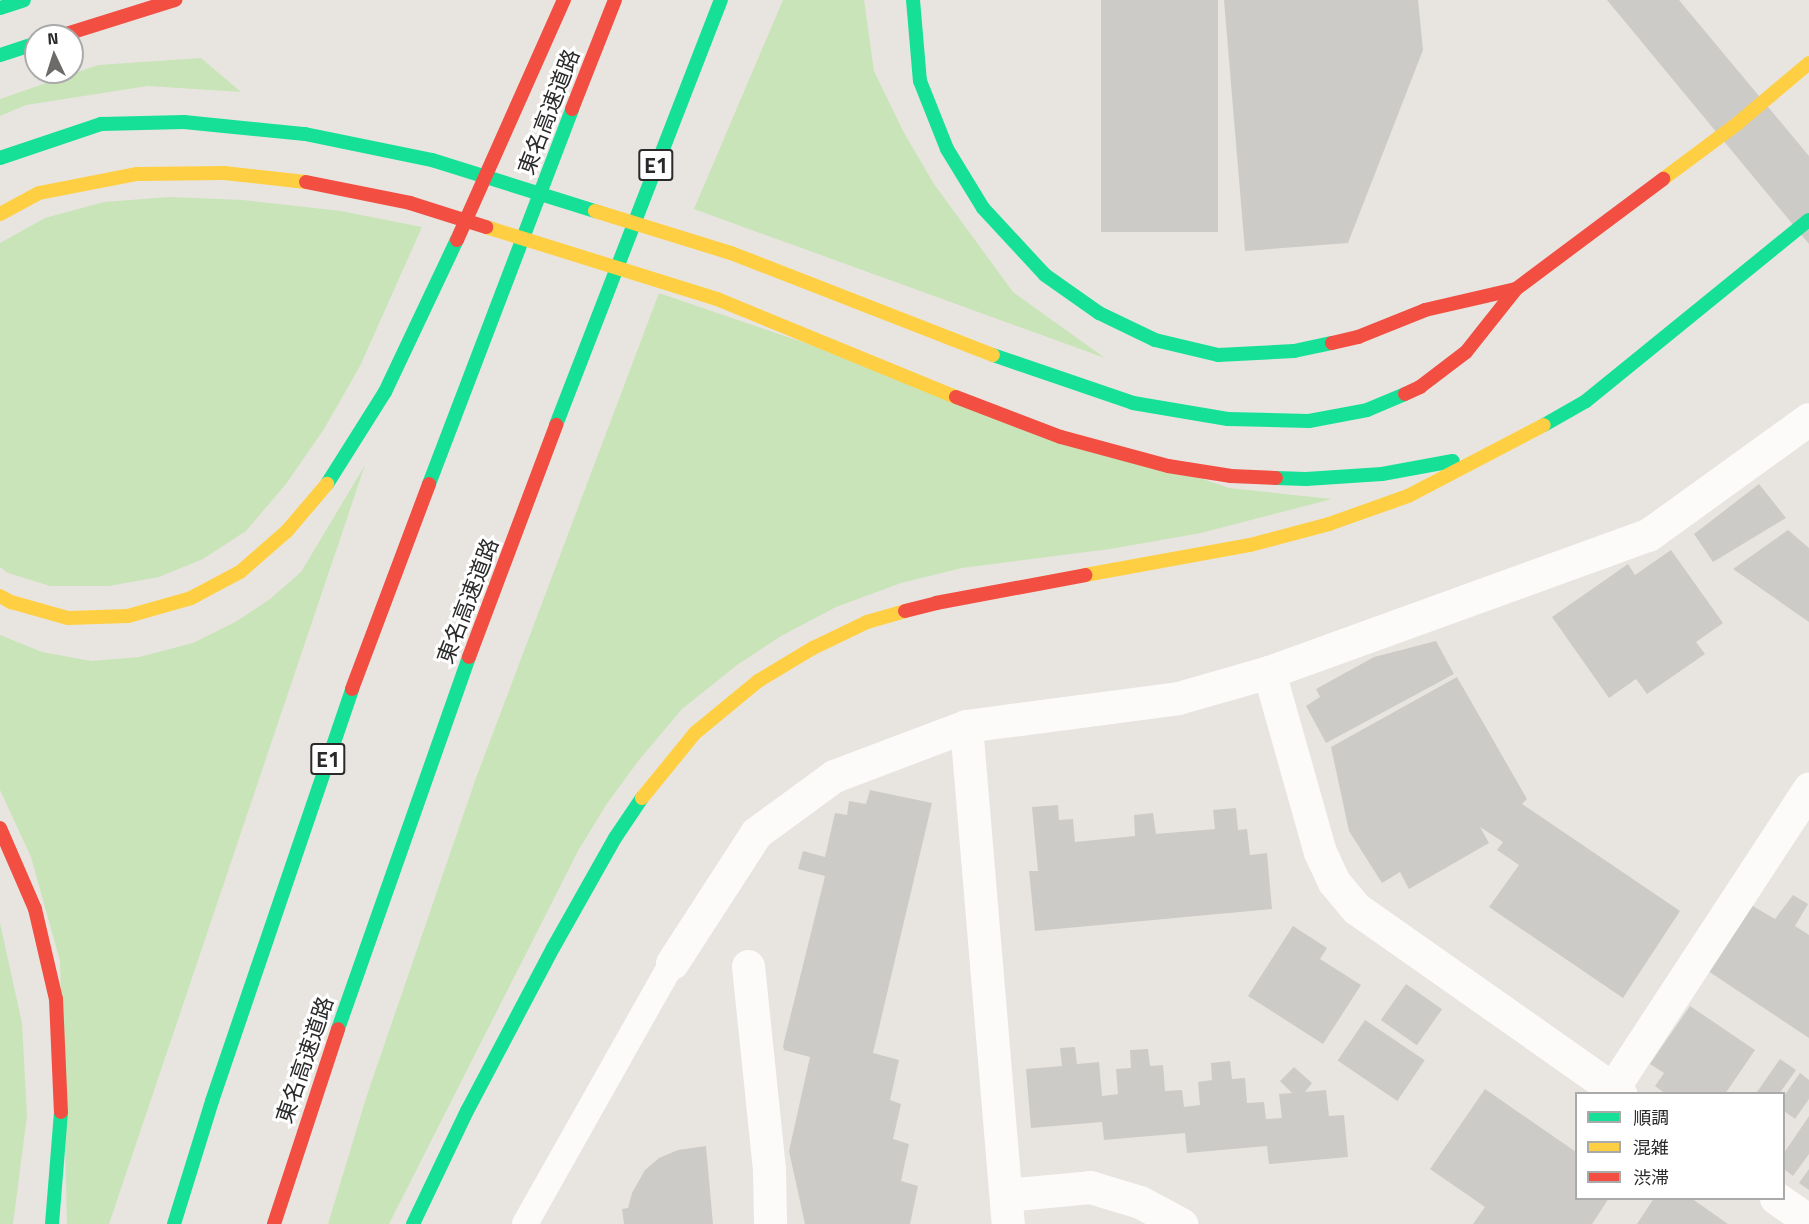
<!DOCTYPE html>
<html>
<head>
<meta charset="utf-8">
<style>
	body { margin:0 }
	#map { position:relative; width:1809px; height:1224px; overflow:hidden; background:#e8e5e0; font-family:"Titillium Web","Noto Sans JP",sans-serif }
	div>[style] { position:absolute }
	.green>* { inset:0; background:#c9e4b8 }
	.building>* { inset:0; background:#cdcbc7; transform-origin:0 0 }
	.lane>* { height:26px; margin:-13px; padding:0 13px; transform-origin:13px; border-radius:13px; background:#fcfbfa }
	.street>* { height:33px; margin:-16.5px; padding:0 16.5px; transform-origin:16.5px; border-radius:16.5px; background:#fcfbfa }
	.fast>* { height:14px; margin:-7px; padding:0 7px; transform-origin:7px; border-radius:7px; background:#16e098 }
	.slow>* { height:14px; margin:-7px; padding:0 7px; transform-origin:7px; border-radius:7px; background:#ffcf43 }
	.jam>* { height:14px; margin:-7px; padding:0 7px; transform-origin:7px; border-radius:7px; background:#f24e42 }
	span { translate:-50% -50%; white-space:nowrap; text-align:center; line-height:1.15; -webkit-text-stroke:6px #fff; paint-order:stroke }
	.shield-label span { padding:2px 4px; background:#fff; border:2px solid; border-radius:4px; -webkit-text-stroke-width:0 }
	.shield-label { font-size:21px; color:#2a2a2a; font-weight:700 }
	.street-label { font-size:22px; color:#2a2a2a }
	.legend { position:absolute; left:1575px; top:1092px; width:210px; height:108px; box-sizing:border-box; background:#fff; border:2px solid #aaa; margin:0; padding:8px 10px; list-style:none; font-size:18px; color:#2a2a2a }
	.legend li { display:flex; align-items:center; gap:12px; height:30px }
	.legend b { width:30px; border:2px solid #aaa }
	.north { position:absolute; left:24px; top:24px; width:60px; height:60px; box-sizing:border-box; background:#fff; border:2px solid #aaa; border-radius:50%; rotate:356deg; font-size:16px; font-weight:700; line-height:24px; text-align:center; color:#2a2a2a }
	.north::after { content:''; display:block; margin:auto; width:21px; height:27px; background:#6c6b6a; clip-path:polygon(50% 0,100% 100%,50% 72%,0 100%) }
</style>
</head>
<body>
<div id="map">
	<div class="green">
		<div style="clip-path:polygon(783px 0,864px 0,874px 71px,903px 131px,934px 184px,1013px 292px,1105px 358px,694px 209px)"></div>
		<div style="clip-path:polygon(201px 58px,241px 92px,148px 86px,26px 105px,0 116px,0 99px,98px 65px)"></div>
		<div style="clip-path:polygon(169px 197px,243px 200px,341px 211px,422px 227px,360px 366px,324px 429px,286px 484px,246px 531px,203px 559px,159px 577px,109px 586px,50px 586px,8px 573px,0 567px,0 243px,45px 218px,104px 202px)"></div>
		<div style="clip-path:polygon(659px 293px,1229px 488px,1332px 499px,1201px 533px,1110px 549px,962px 568px,901px 583px,836px 607px,781px 636px,737px 665px,682px 709px,639px 760px,606px 805px,578px 851px,389px 1224px,328px 1224px,367px 1095px,476px 778px)"></div>
		<div style="clip-path:polygon(365px 465px,109px 1224px,67px 1224px,60px 961px,31px 857px,0 790px,0 635px,42px 652px,91px 661px,139px 657px,193px 643px,237px 621px,270px 599px,301px 572px)"></div>
		<div style="clip-path:polygon(0 923px,22px 1023px,27px 1116px,13px 1224px,0 1224px)"></div>
	</div>
	<div class="building">
		<div style="left:1101px;top:0;width:117px;height:232px"></div>
		<div style="clip-path:polygon(1224px 0,1418px 0,1423px 50px,1348px 243px,1245px 251px)"></div>
		<div style="clip-path:polygon(1607px 0,1679px 0,1809px 156px,1809px 244px)"></div>
		<div style="clip-path:polygon(1759px 484px,1786px 518px,1713px 562px,1694px 534px)"></div>
		<div style="clip-path:polygon(1788px 530px,1809px 548px,1809px 622px,1733px 569px)"></div>
		<div style="clip-path:polygon(1671px 550px,1723px 623px,1696px 642px,1705px 654px,1647px 694px,1636px 679px,1609px 698px,1552px 617px,1628px 564px,1635px 575px)"></div>
		<div style="clip-path:polygon(1436px 641px,1454px 674px,1326px 743px,1306px 706px,1320px 697px,1316px 689px,1374px 657px)"></div>
		<div style="clip-path:polygon(1457px 677px,1527px 799px,1522px 804px,1680px 911px,1623px 998px,1489px 907px,1519px 865px,1497px 850px,1503px 842px,1480px 827px,1489px 843px,1409px 889px,1400px 872px,1382px 883px,1349px 831px,1331px 747px)"></div>
		<div style="clip-path:polygon(870px 790px,932px 803px,873px 1053px,899px 1060px,890px 1100px,901px 1104px,893px 1139px,909px 1144px,901px 1181px,918px 1186px,910px 1224px,805px 1224px,789px 1151px,810px 1057px,784px 1050px,783px 1046px,825px 876px,798px 869px,803px 851px,825px 857px,835px 813px,847px 815px,849px 801px,866px 804px)"></div>
		<div style="clip-path:polygon(1058px 805px,1059px 820px,1073px 819px,1075px 842px,1135px 836px,1134px 815px,1153px 813px,1156px 834px,1215px 829px,1213px 810px,1236px 808px,1238px 830px,1247px 829px,1250px 855px,1267px 853px,1272px 909px,1035px 931px,1029px 871px,1038px 871px,1032px 807px)"></div>
		<div style="clip-path:polygon(1793px 895px,1808px 904px,1795px 926px,1809px 935px,1809px 1038px,1708px 971px,1751px 905px,1775px 919px)"></div>
		<div style="clip-path:polygon(1293px 926px,1327px 948px,1320px 959px,1361px 985px,1323px 1044px,1248px 996px)"></div>
		<div style="left:1406px;top:984px;width:44px;height:44px;rotate:35deg"></div>
		<div style="clip-path:polygon(1690px 1006px,1755px 1050px,1725px 1094px,1666px 1094px,1655px 1086px,1664px 1073px,1650px 1064px)"></div>
		<div style="left:1365px;top:1020px;width:72px;height:49px;rotate:34deg"></div>
		<div style="clip-path:polygon(1075px 1047px,1077px 1064px,1099px 1062px,1102px 1096px,1118px 1094px,1116px 1069px,1131px 1068px,1130px 1050px,1148px 1049px,1150px 1066px,1163px 1065px,1165px 1091px,1182px 1090px,1184px 1107px,1200px 1105px,1198px 1082px,1212px 1080px,1211px 1063px,1230px 1061px,1232px 1079px,1245px 1078px,1247px 1103px,1264px 1102px,1266px 1119px,1282px 1118px,1279px 1094px,1292px 1093px,1280px 1081px,1294px 1067px,1312px 1083px,1305px 1092px,1326px 1090px,1329px 1116px,1344px 1115px,1348px 1157px,1269px 1164px,1267px 1146px,1187px 1153px,1185px 1133px,1104px 1140px,1102px 1122px,1031px 1128px,1026px 1069px,1062px 1066px,1060px 1048px)"></div>
		<div style="clip-path:polygon(1780px 1059px,1796px 1070px,1779px 1094px,1759px 1094px,1757px 1092px)"></div>
		<div style="clip-path:polygon(1800px 1073px,1809px 1080px,1809px 1099px,1795px 1119px,1784px 1111px,1784px 1096px)"></div>
		<div style="clip-path:polygon(1485px 1089px,1576px 1152px,1576px 1198px,1609px 1198px,1592px 1224px,1473px 1224px,1485px 1207px,1430px 1169px)"></div>
		<div style="clip-path:polygon(1809px 1116px,1809px 1154px,1793px 1176px,1784px 1169px,1784px 1153px)"></div>
		<div style="clip-path:polygon(706px 1146px,713px 1224px,624px 1224px,622px 1209px,628px 1208px,632px 1193px,645px 1170px,659px 1158px,678px 1150px)"></div>
		<div style="clip-path:polygon(1809px 1169px,1809px 1190px,1799px 1183px)"></div>
		<div style="clip-path:polygon(1654px 1198px,1691px 1198px,1728px 1224px,1637px 1224px)"></div>
	</div>
	<div class="lane">
		<div style="left:525px;top:1224px;width:300px;rotate:-60.6deg"></div>
	</div>
	<div class="street">
		<div style="left:1269px;top:672px;width:187px;rotate:74.2deg"></div>
		<div style="left:1320px;top:852px;width:33px;rotate:65deg"></div>
		<div style="left:1334px;top:882px;width:35px;rotate:50deg"></div>
		<div style="left:1357px;top:909px;width:322px;rotate:35.1deg"></div>
		<div style="left:966px;top:726px;width:500px;rotate:85.2deg"></div>
		<div style="left:672px;top:963px;width:155px;rotate:-57.1deg"></div>
		<div style="left:756px;top:833px;width:97px;rotate:-36.2deg"></div>
		<div style="left:834px;top:776px;width:141px;rotate:-20.7deg"></div>
		<div style="left:966px;top:726px;width:214px;rotate:-7.5deg"></div>
		<div style="left:1178px;top:698px;width:95px;rotate:-15.9deg"></div>
		<div style="left:1269px;top:672px;width:403px;rotate:-19.9deg"></div>
		<div style="left:1648px;top:535px;width:198px;rotate:-35.8deg"></div>
		<div style="left:748px;top:966px;width:205px;rotate:84.1deg"></div>
		<div style="left:769px;top:1170px;width:54px;rotate:88.9deg"></div>
		<div style="left:1613px;top:1088px;width:358px;rotate:-56.8deg"></div>
		<div style="left:1006px;top:1195px;width:84px;rotate:-5.4deg"></div>
		<div style="left:1090px;top:1187px;width:52px;rotate:16.7deg"></div>
		<div style="left:1140px;top:1202px;width:47px;rotate:28.2deg"></div>
		<div style="left:1776px;top:1198px;width:40px;rotate:34.9deg"></div>
	</div>
	<div class="fast">
		<div style="left:913px;top:0;width:81px;rotate:85.1deg"></div>
		<div style="left:920px;top:81px;width:73px;rotate:68.3deg"></div>
		<div style="left:947px;top:149px;width:69px;rotate:58.6deg"></div>
		<div style="left:983px;top:208px;width:91px;rotate:47.2deg"></div>
		<div style="left:1045px;top:275px;width:66px;rotate:35.1deg"></div>
		<div style="left:1099px;top:313px;width:62px;rotate:25.7deg"></div>
		<div style="left:1155px;top:340px;width:65px;rotate:13.4deg"></div>
		<div style="left:1218px;top:355px;width:76px;rotate:-3deg"></div>
		<div style="left:1294px;top:351px;width:39px;rotate:-12deg"></div>
		<div style="left:0;top:8px;width:25px;rotate:-18deg"></div>
		<div style="left:0;top:55px;width:38px;rotate:-18deg"></div>
		<div style="left:0;top:158px;width:107px;rotate:-18.6deg"></div>
		<div style="left:101px;top:124px;width:83px;rotate:-1.4deg"></div>
		<div style="left:184px;top:122px;width:122px;rotate:5.7deg"></div>
		<div style="left:305px;top:134px;width:130px;rotate:11.6deg"></div>
		<div style="left:432px;top:160px;width:171px;rotate:17.4deg"></div>
		<div style="left:993px;top:355px;width:148px;rotate:18.9deg"></div>
		<div style="left:1133px;top:403px;width:96px;rotate:9.6deg"></div>
		<div style="left:1228px;top:419px;width:81px;rotate:1.4deg"></div>
		<div style="left:1309px;top:421px;width:59px;rotate:-10.7deg"></div>
		<div style="left:1367px;top:410px;width:41px;rotate:-22.8deg"></div>
		<div style="left:556px;top:425px;width:456px;rotate:-68.8deg"></div>
		<div style="left:1544px;top:425px;width:48px;rotate:-29.7deg"></div>
		<div style="left:1586px;top:401px;width:287px;rotate:-39.1deg"></div>
		<div style="left:1276px;top:478px;width:30px;rotate:2deg"></div>
		<div style="left:1306px;top:479px;width:76px;rotate:-3.8deg"></div>
		<div style="left:1382px;top:474px;width:72px;rotate:-10.4deg"></div>
		<div style="left:327px;top:484px;width:109px;rotate:-57.8deg"></div>
		<div style="left:385px;top:392px;width:168px;rotate:-64.7deg"></div>
		<div style="left:429px;top:484px;width:401px;rotate:-69.1deg"></div>
		<div style="left:338px;top:1029px;width:394px;rotate:-70.6deg"></div>
		<div style="left:52px;top:1224px;width:112px;rotate:-85.4deg"></div>
		<div style="left:174px;top:1224px;width:129px;rotate:-72.8deg"></div>
		<div style="left:212px;top:1101px;width:435px;rotate:-71.2deg"></div>
		<div style="left:413px;top:1224px;width:125px;rotate:-64.5deg"></div>
		<div style="left:467px;top:1111px;width:184px;rotate:-62.2deg"></div>
		<div style="left:553px;top:948px;width:126px;rotate:-60.6deg"></div>
		<div style="left:615px;top:838px;width:48px;rotate:-56deg"></div>
	</div>
	<div class="slow">
		<div style="left:1663px;top:179px;width:94px;rotate:-36.7deg"></div>
		<div style="left:1738px;top:123px;width:93px;rotate:-40.2deg"></div>
		<div style="left:595px;top:211px;width:142px;rotate:17.2deg"></div>
		<div style="left:731px;top:253px;width:281px;rotate:21.3deg"></div>
		<div style="left:0;top:214px;width:44px;rotate:-28.3deg"></div>
		<div style="left:39px;top:193px;width:100px;rotate:-11deg"></div>
		<div style="left:137px;top:174px;width:87px;rotate:-0.7deg"></div>
		<div style="left:224px;top:173px;width:82px;rotate:6.3deg"></div>
		<div style="left:486px;top:227px;width:242px;rotate:17.3deg"></div>
		<div style="left:717px;top:299px;width:258px;rotate:22.3deg"></div>
		<div style="left:1085px;top:575px;width:168px;rotate:-10.3deg"></div>
		<div style="left:1250px;top:545px;width:82px;rotate:-14.9deg"></div>
		<div style="left:1329px;top:524px;width:84px;rotate:-19.5deg"></div>
		<div style="left:1408px;top:496px;width:153px;rotate:-27.6deg"></div>
		<div style="left:0;top:596px;width:13px;rotate:29deg"></div>
		<div style="left:11px;top:602px;width:59px;rotate:15.7deg"></div>
		<div style="left:68px;top:618px;width:60px;rotate:-1.9deg"></div>
		<div style="left:128px;top:616px;width:66px;rotate:-15.9deg"></div>
		<div style="left:191px;top:598px;width:55px;rotate:-28deg"></div>
		<div style="left:240px;top:572px;width:62px;rotate:-41.1deg"></div>
		<div style="left:287px;top:531px;width:62px;rotate:-49.6deg"></div>
		<div style="left:642px;top:798px;width:84px;rotate:-50.8deg"></div>
		<div style="left:695px;top:733px;width:82px;rotate:-39.5deg"></div>
		<div style="left:758px;top:681px;width:64px;rotate:-31deg"></div>
		<div style="left:813px;top:648px;width:60px;rotate:-25.7deg"></div>
		<div style="left:867px;top:622px;width:40px;rotate:-16deg"></div>
	</div>
	<div class="jam">
		<div style="left:60px;top:36px;width:121px;rotate:-17.4deg"></div>
		<div style="left:572px;top:109px;width:117px;rotate:-68.5deg"></div>
		<div style="left:306px;top:182px;width:106px;rotate:11.4deg"></div>
		<div style="left:410px;top:203px;width:80px;rotate:17.5deg"></div>
		<div style="left:457px;top:240px;width:263px;rotate:-66deg"></div>
		<div style="left:1332px;top:343px;width:27px;rotate:-13deg"></div>
		<div style="left:1358px;top:337px;width:72px;rotate:-21.9deg"></div>
		<div style="left:1425px;top:310px;width:93px;rotate:-13deg"></div>
		<div style="left:1405px;top:394px;width:17px;rotate:-25deg"></div>
		<div style="left:1420px;top:387px;width:58px;rotate:-37.3deg"></div>
		<div style="left:1466px;top:352px;width:80px;rotate:-51.6deg"></div>
		<div style="left:1516px;top:289px;width:184px;rotate:-36.8deg"></div>
		<div style="left:956px;top:397px;width:112px;rotate:20.9deg"></div>
		<div style="left:1061px;top:437px;width:111px;rotate:15.2deg"></div>
		<div style="left:1168px;top:466px;width:64px;rotate:9deg"></div>
		<div style="left:1231px;top:476px;width:45px;rotate:2.5deg"></div>
		<div style="left:905px;top:611px;width:32px;rotate:-14deg"></div>
		<div style="left:936px;top:603px;width:152px;rotate:-10.6deg"></div>
		<div style="left:469px;top:657px;width:248px;rotate:-69.4deg"></div>
		<div style="left:352px;top:689px;width:219px;rotate:-69.4deg"></div>
		<div style="left:0;top:828px;width:88px;rotate:66.6deg"></div>
		<div style="left:35px;top:909px;width:92px;rotate:76.9deg"></div>
		<div style="left:56px;top:999px;width:113px;rotate:87.5deg"></div>
		<div style="left:274px;top:1224px;width:205px;rotate:-71.8deg"></div>
	</div>
	<div class="shield-label">
		<span style="left:656px;top:165px">E1</span>
		<span style="left:328px;top:759px">E1</span>
	</div>
	<div class="street-label">
		<span style="left:549px;top:112px;rotate:-69deg">東名高速道路</span>
		<span style="left:468px;top:601px;rotate:-69deg">東名高速道路</span>
		<span style="left:305px;top:1060px;rotate:-71deg">東名高速道路</span>
	</div>
	<ul class="legend">
	<li><b style="height:8px;background:#16e098"></b>順調</li>
	<li><b style="height:8px;background:#ffcf43"></b>混雑</li>
	<li><b style="height:8px;background:#f24e42"></b>渋滞</li>
	</ul>
	<div class="north">N</div>
</div>
</body>
</html>
